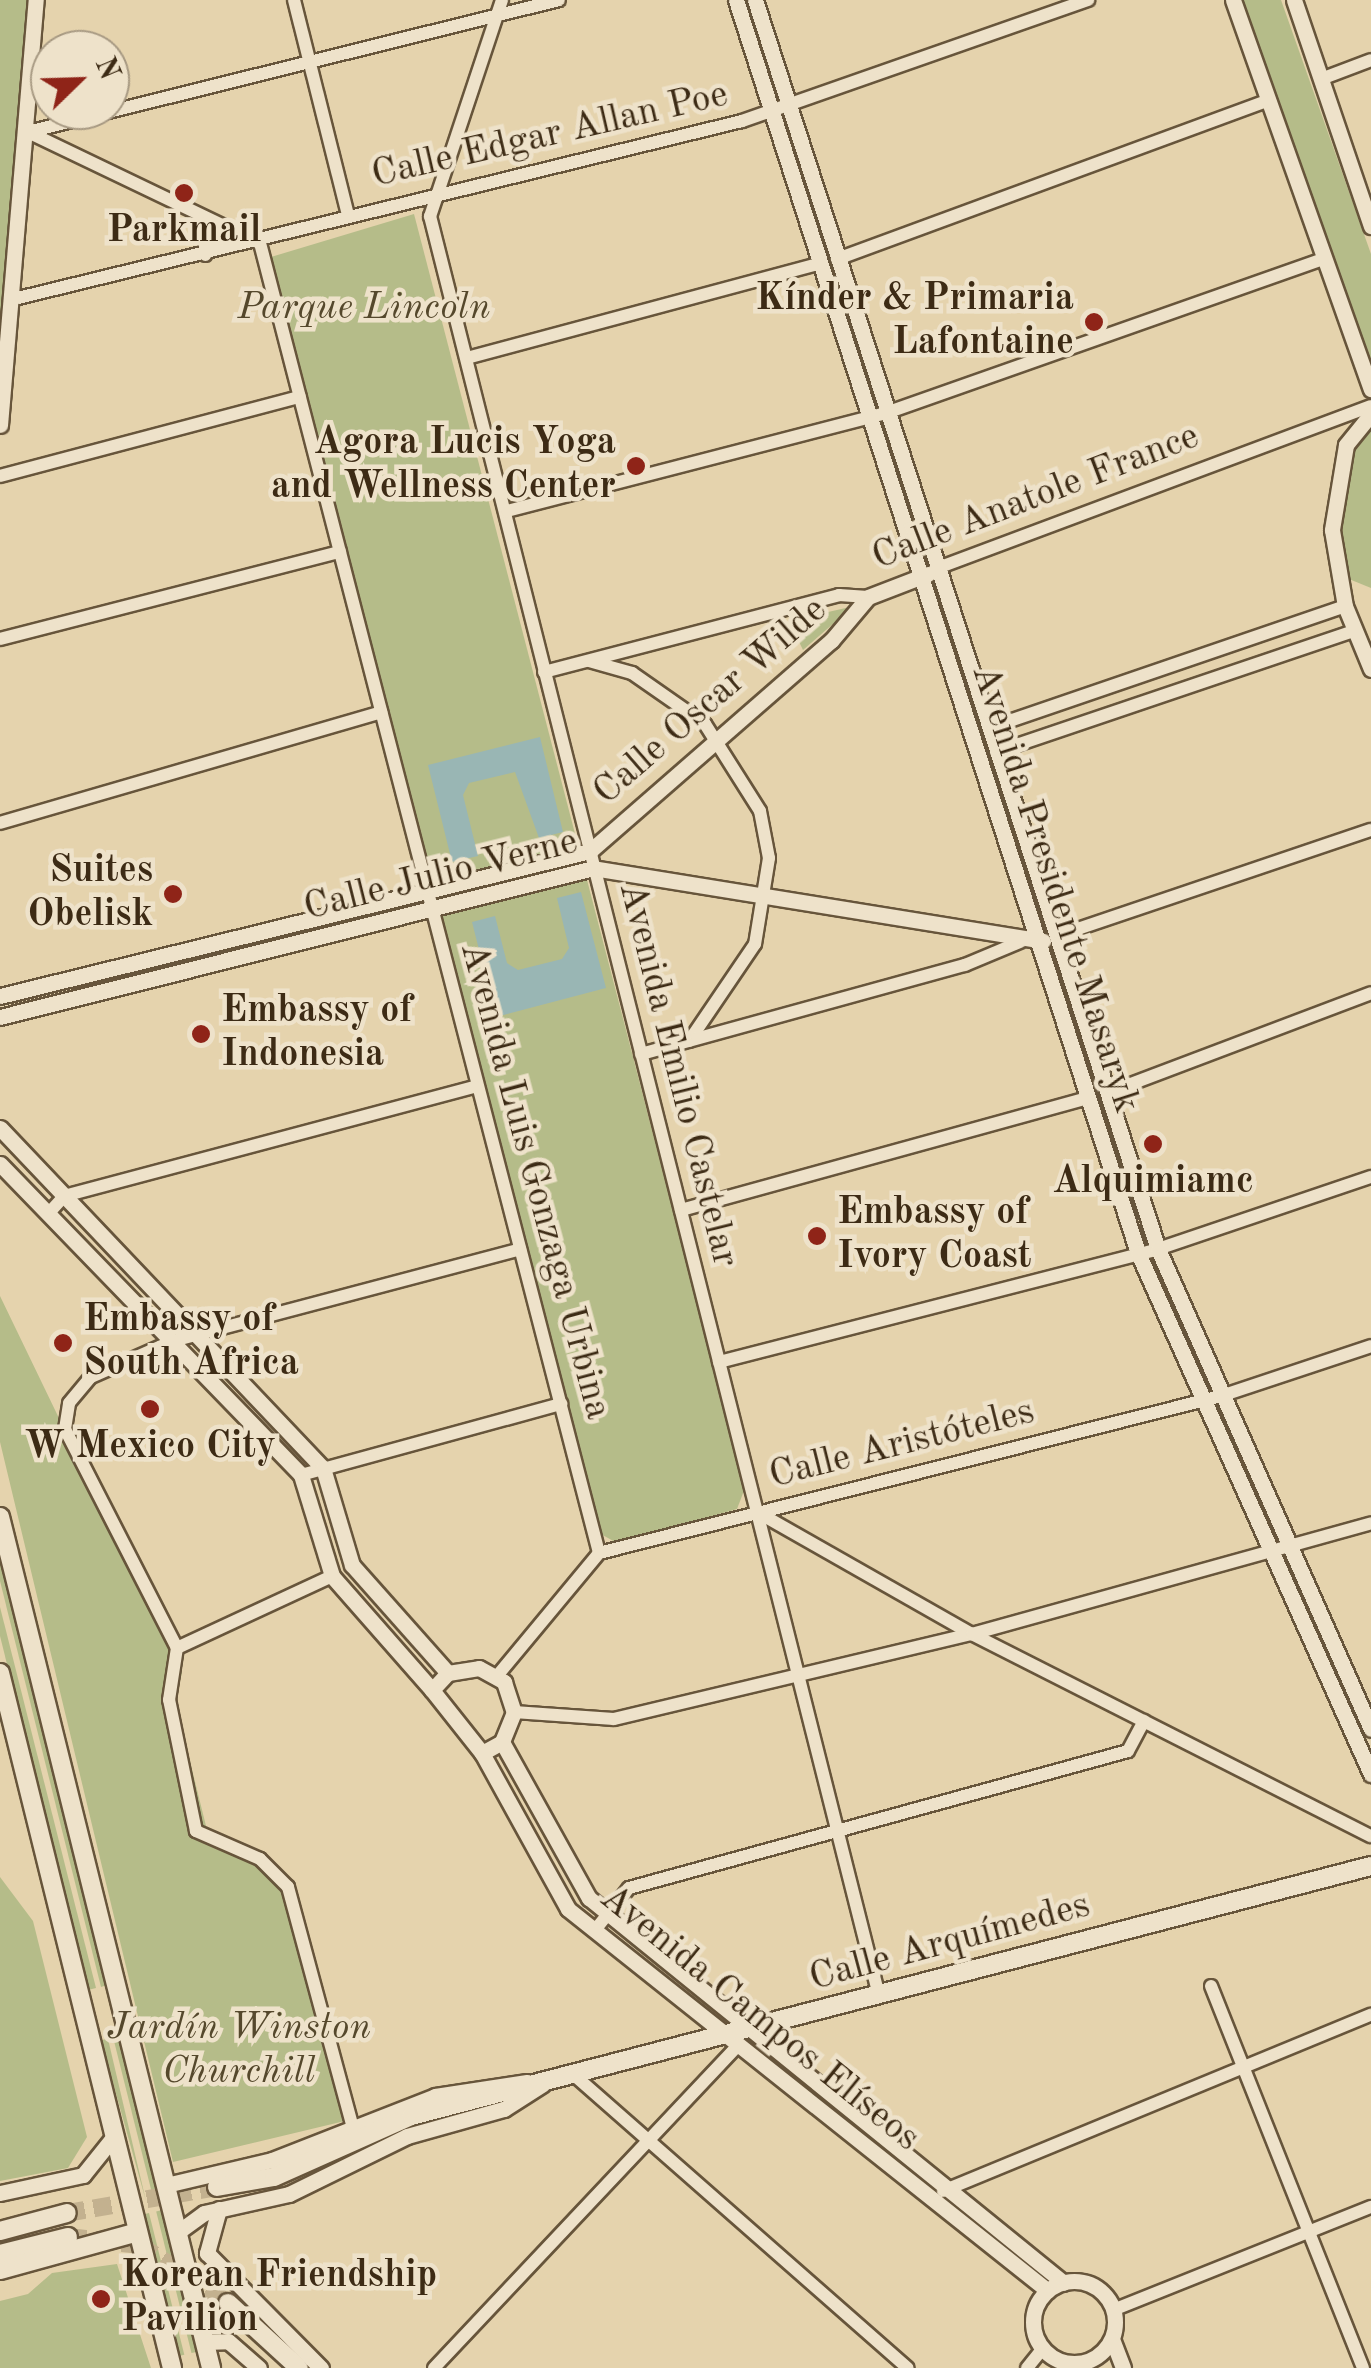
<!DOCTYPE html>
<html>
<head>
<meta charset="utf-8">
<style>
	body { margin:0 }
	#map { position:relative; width:1371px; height:2368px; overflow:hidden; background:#e5d3ad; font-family:"Old Standard TT",serif }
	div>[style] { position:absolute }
	.green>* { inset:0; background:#b5bc89; transform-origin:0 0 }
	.water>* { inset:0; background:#99b6b4 }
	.secondary-tunnel>* { height:18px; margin-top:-9px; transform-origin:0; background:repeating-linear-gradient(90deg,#c3b18f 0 18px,transparent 0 27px) }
	.roads { filter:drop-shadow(2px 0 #67553b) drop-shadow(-2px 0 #67553b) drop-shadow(0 2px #67553b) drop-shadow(0 -2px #67553b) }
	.minor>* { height:12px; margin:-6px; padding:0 6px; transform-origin:6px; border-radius:6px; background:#eee2ca }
	.tertiary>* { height:15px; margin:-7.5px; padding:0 7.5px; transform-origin:7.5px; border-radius:7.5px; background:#eee2ca }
	.tertiary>.ring { margin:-7.5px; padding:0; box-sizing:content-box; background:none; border:15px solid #eee2ca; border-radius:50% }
	.secondary>* { height:18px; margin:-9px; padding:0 9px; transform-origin:9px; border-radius:9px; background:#eee2ca }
	.dots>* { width:28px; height:28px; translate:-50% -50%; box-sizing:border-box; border:5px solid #eee2ca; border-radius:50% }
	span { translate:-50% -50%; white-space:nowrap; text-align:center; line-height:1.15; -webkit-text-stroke:9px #eee2ca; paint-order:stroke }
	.street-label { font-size:38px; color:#3d2b15 }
	.poi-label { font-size:38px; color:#3d2b15; font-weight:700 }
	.right { translate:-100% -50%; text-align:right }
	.left { translate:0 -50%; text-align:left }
	.park-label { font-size:38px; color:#55482c; font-style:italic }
	.north { position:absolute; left:30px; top:30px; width:100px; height:100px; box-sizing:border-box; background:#eee2ca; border:2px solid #a79982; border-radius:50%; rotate:67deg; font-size:28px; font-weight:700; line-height:40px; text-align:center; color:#3d2b15 }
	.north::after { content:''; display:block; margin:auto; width:35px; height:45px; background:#8f2418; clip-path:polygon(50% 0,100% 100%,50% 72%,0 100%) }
</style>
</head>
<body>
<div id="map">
	<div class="green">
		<div style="clip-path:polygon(0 0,31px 0,0 356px)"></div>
		<div style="clip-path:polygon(1238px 0,1281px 0,1371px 254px,1371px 374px)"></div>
		<div style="clip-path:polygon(414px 214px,745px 1488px,737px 1509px,617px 1543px,599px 1533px,271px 257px)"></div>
		<div style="clip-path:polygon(1368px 429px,1371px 430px,1371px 588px,1344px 577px,1339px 527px,1348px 457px)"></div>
		<div style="clip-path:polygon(850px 607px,850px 609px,803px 650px,789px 621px)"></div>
		<div style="clip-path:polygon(0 1296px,182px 1673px,175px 1701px,207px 1830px,287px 1887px,349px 2120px,173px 2162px,0 1442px)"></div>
		<div style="clip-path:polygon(0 1552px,107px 1985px,101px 1987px,0 1581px)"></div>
		<div style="clip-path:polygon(0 1607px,96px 1988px,88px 1990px,0 1636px)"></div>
		<div style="clip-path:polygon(0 1877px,33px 1921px,87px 2137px,68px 2168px,0 2181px)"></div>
		<div style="left:120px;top:2036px;width:167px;height:7px;rotate:76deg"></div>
		<div style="clip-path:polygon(108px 2039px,146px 2201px,101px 2040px)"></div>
		<div style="left:162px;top:2210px;width:146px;height:6px;rotate:76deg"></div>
		<div style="left:149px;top:2213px;width:146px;height:6px;rotate:76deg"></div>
		<div style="clip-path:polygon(117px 2264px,151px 2368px,0 2368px,0 2301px,28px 2294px,52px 2273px)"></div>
	</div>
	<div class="water">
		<div style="clip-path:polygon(540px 737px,563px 832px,539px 838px,515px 772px,469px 783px,463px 795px,478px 856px,452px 862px,428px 765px)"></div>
		<div style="clip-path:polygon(581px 892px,606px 988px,496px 1017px,472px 922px,495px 916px,507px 963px,518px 970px,562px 959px,569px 948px,557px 898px)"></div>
	</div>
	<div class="secondary-tunnel">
		<div style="left:67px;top:2213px;width:152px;rotate:-9.8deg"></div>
		<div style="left:68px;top:2237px;width:71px;rotate:6.4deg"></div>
		<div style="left:139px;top:2245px;width:106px;rotate:33.1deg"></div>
	</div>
	<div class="roads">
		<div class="minor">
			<div style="left:294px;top:0;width:222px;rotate:75.9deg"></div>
			<div style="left:502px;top:0;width:228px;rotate:108.4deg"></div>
			<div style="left:430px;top:216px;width:1835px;rotate:75.84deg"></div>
			<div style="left:1321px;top:79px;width:53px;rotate:-20.8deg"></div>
			<div style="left:28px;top:132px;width:547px;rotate:-13.96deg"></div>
			<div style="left:28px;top:132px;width:257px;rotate:25.6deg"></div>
			<div style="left:204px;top:217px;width:38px;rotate:88deg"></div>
			<div style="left:260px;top:243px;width:1353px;rotate:75.49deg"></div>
			<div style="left:837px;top:259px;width:460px;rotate:-20.2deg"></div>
			<div style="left:18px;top:298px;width:745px;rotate:-13.74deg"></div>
			<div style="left:742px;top:121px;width:367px;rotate:-19.3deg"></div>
			<div style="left:467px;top:358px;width:363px;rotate:-15deg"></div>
			<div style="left:0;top:476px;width:310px;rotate:-14.8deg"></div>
			<div style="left:507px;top:511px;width:391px;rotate:-14.5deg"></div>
			<div style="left:886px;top:413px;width:466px;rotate:-19.4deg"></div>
			<div style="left:935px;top:569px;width:465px;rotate:-20.5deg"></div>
			<div style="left:0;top:639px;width:351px;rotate:-14.4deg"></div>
			<div style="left:589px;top:661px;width:45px;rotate:15.6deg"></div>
			<div style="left:632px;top:673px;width:89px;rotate:34.9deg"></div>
			<div style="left:705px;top:724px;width:103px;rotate:57.7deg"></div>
			<div style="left:760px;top:811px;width:48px;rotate:79.2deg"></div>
			<div style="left:769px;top:858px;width:87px;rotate:99.2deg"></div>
			<div style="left:755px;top:944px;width:117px;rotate:124.2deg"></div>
			<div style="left:544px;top:672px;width:305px;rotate:-14.6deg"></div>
			<div style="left:839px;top:595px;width:29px;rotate:4deg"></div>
			<div style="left:989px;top:728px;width:376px;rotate:-18.9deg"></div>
			<div style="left:996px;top:752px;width:378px;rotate:-18.7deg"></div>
			<div style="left:0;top:823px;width:397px;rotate:-16.2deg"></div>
			<div style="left:1057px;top:936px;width:331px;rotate:-18.7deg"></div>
			<div style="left:641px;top:1054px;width:336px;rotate:-15.4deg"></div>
			<div style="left:965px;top:965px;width:60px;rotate:-22.7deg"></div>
			<div style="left:1107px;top:1093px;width:282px;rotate:-20.7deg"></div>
			<div style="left:681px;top:1210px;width:421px;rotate:-15.4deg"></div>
			<div style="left:48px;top:1214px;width:24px;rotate:-48deg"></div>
			<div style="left:64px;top:1196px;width:425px;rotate:-14.9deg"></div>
			<div style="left:719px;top:1362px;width:453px;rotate:-14.4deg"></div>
			<div style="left:1158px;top:1249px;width:225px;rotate:-18.7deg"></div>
			<div style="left:301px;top:1475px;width:270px;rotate:-15.3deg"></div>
			<div style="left:757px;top:1512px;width:247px;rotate:29.6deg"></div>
			<div style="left:972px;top:1634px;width:447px;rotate:26.9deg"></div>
			<div style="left:177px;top:1648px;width:171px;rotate:-24.9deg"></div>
			<div style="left:497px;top:1676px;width:160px;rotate:-50.3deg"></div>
			<div style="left:599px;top:1553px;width:642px;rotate:-14.17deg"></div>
			<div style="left:1221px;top:1396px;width:158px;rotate:-18.4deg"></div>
			<div style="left:514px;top:1712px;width:100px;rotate:4deg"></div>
			<div style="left:614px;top:1719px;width:368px;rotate:-13.4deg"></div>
			<div style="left:972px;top:1634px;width:414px;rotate:-15.5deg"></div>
			<div style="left:595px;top:1930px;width:54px;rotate:-51deg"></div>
			<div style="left:629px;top:1888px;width:517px;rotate:-15.35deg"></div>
			<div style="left:1128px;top:1751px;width:34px;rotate:-62deg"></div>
			<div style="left:1211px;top:1986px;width:411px;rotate:68.3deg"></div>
			<div style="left:574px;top:2075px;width:444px;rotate:41.3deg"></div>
			<div style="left:353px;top:2128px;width:250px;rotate:-105.1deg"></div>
			<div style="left:288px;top:1887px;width:40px;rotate:-135deg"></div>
			<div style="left:260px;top:1859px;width:70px;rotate:-156.4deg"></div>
			<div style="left:196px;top:1831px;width:134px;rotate:-101.6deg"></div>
			<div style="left:169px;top:1700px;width:53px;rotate:-81.3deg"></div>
			<div style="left:177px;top:1648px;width:246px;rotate:-117.1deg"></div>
			<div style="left:65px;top:1429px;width:26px;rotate:-81deg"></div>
			<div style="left:69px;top:1403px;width:34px;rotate:-50deg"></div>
			<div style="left:91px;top:1377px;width:90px;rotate:-23.7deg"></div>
			<div style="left:173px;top:1341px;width:359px;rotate:-14.8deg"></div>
			<div style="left:943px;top:2191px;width:463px;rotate:-22.4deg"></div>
			<div style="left:1113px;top:2310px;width:278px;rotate:-21.8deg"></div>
			<div style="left:434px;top:2368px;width:444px;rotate:-46.7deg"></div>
			<div style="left:1027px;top:2368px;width:26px;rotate:-51deg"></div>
		</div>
		<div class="tertiary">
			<div style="left:736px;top:0;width:1316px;rotate:72.21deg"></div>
			<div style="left:1138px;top:1253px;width:571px;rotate:65.91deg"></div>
			<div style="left:755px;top:0;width:1312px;rotate:72.12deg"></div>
			<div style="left:1158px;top:1249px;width:525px;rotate:66.07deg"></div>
			<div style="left:1233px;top:0;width:413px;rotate:70.5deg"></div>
			<div style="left:1294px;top:0;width:239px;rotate:71.2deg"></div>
			<div style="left:1371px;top:414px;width:40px;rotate:129deg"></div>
			<div style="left:1346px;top:445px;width:86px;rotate:99.4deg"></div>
			<div style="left:1332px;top:530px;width:77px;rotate:80.3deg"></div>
			<div style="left:1345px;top:606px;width:68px;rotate:67.6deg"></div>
			<div style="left:0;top:425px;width:427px;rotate:-85.2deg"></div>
			<div style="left:0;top:996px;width:608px;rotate:-13.81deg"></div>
			<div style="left:590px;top:851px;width:320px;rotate:-41.1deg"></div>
			<div style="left:831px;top:641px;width:57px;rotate:-49.9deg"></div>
			<div style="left:868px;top:597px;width:64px;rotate:-21deg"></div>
			<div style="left:0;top:1017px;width:611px;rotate:-14.1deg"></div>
			<div style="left:593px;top:868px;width:456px;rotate:9.2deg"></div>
			<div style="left:0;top:1128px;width:469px;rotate:46.5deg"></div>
			<div style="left:323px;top:1468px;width:101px;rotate:73.4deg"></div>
			<div style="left:352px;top:1565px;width:144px;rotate:48.4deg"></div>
			<div style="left:0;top:1164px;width:433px;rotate:45.9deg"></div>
			<div style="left:301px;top:1475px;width:106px;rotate:72.9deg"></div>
			<div style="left:332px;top:1576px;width:152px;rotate:48.7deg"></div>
			<div style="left:479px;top:1668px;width:29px;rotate:29deg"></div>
			<div style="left:504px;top:1682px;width:32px;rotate:72deg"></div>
			<div style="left:514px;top:1712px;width:32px;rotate:112deg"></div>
			<div style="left:502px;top:1742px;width:23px;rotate:151deg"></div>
			<div style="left:482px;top:1753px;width:80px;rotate:-128.4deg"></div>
			<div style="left:432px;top:1690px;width:23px;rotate:-47deg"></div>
			<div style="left:448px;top:1673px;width:31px;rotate:-9deg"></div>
			<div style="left:502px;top:1742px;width:179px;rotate:60.9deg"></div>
			<div style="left:589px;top:1898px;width:611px;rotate:39.03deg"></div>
			<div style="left:482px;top:1753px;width:178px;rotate:61.1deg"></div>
			<div style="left:568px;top:1909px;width:613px;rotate:38.51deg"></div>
			<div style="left:166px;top:2185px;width:109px;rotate:-13.3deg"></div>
			<div style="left:272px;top:2160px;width:175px;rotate:-21.4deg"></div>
			<div style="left:435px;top:2096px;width:93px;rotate:-8.7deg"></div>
			<div style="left:0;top:2193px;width:85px;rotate:-12.2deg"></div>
			<div style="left:83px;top:2175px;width:51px;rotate:-51.3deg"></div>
			<div style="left:219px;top:2209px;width:46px;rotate:105.3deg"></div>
			<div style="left:207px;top:2253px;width:162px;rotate:45.3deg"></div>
			<div style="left:178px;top:2232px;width:32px;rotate:-36deg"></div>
			<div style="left:204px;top:2213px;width:87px;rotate:-12.6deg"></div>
			<div style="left:289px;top:2194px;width:131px;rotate:-26.2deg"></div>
			<div style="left:407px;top:2136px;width:101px;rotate:-15.6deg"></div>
			<div style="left:504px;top:2109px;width:46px;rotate:-32.7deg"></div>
			<div class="ring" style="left:1033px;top:2281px;width:67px;height:67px"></div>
			<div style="left:1112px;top:2339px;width:31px;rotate:69deg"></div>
			<div style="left:204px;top:2342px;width:24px;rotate:-2deg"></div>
			<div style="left:228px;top:2341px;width:41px;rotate:41.1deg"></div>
		</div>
		<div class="secondary">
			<div style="left:0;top:1517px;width:877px;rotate:76.07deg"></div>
			<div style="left:0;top:1673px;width:716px;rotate:76.1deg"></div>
			<div style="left:217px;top:2187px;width:58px;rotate:-10deg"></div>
			<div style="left:274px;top:2177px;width:150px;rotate:-24deg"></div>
			<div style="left:411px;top:2116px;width:992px;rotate:-14.6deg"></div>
			<div style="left:0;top:2231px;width:69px;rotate:-15deg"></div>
			<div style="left:0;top:2254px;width:70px;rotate:-14deg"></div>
			<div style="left:0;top:2270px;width:143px;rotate:-15.4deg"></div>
			<div style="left:228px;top:2303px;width:96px;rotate:42.5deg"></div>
		</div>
	</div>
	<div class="dots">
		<div style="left:184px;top:193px;background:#8f2418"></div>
		<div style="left:1094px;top:322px;background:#8f2418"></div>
		<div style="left:636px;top:466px;background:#8f2418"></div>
		<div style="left:173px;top:894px;background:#8f2418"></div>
		<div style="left:201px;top:1034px;background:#8f2418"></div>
		<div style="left:1153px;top:1144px;background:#8f2418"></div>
		<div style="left:817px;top:1236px;background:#8f2418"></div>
		<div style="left:63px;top:1343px;background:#8f2418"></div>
		<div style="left:150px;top:1409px;background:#8f2418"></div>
		<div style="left:101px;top:2299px;background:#8f2418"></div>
	</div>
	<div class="street-label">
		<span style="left:550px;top:136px;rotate:-13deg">Calle Edgar Allan Poe</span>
		<span style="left:1036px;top:498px;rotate:-21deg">Calle Anatole France</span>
		<span style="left:711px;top:702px;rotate:-41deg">Calle Oscar Wilde</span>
		<span style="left:441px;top:876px;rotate:-14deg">Calle Julio Verne</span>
		<span style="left:1054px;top:889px;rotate:72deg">Avenida Presidente Masaryk</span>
		<span style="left:677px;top:1075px;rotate:76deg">Avenida Emilio Castelar</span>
		<span style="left:534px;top:1181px;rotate:75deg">Avenida Luis Gonzaga Urbina</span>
		<span style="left:902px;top:1445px;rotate:-14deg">Calle Aristóteles</span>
		<span style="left:950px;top:1943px;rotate:-15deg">Calle Arquímedes</span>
		<span style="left:759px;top:2019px;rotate:39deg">Avenida Campos Elíseos</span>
	</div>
	<div class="poi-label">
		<span style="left:184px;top:232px">Parkmail</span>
		<span class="right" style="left:1074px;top:322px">Kínder &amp; Primaria<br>Lafontaine</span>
		<span class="right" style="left:616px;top:466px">Agora Lucis Yoga<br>and Wellness Center</span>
		<span class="right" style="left:153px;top:894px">Suites<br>Obelisk</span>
		<span class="left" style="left:221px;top:1034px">Embassy of<br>Indonesia</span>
		<span style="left:1153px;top:1183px">Alquimiamc</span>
		<span class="left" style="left:837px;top:1236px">Embassy of<br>Ivory Coast</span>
		<span class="left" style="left:83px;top:1343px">Embassy of<br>South Africa</span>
		<span style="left:150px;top:1448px">W Mexico City</span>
		<span class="left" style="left:121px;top:2299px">Korean Friendship<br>Pavilion</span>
	</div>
	<div class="park-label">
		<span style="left:364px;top:309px">Parque Lincoln</span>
		<span style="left:239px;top:2051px">Jardín Winston<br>Churchill</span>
	</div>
	<div class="north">N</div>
</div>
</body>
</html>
